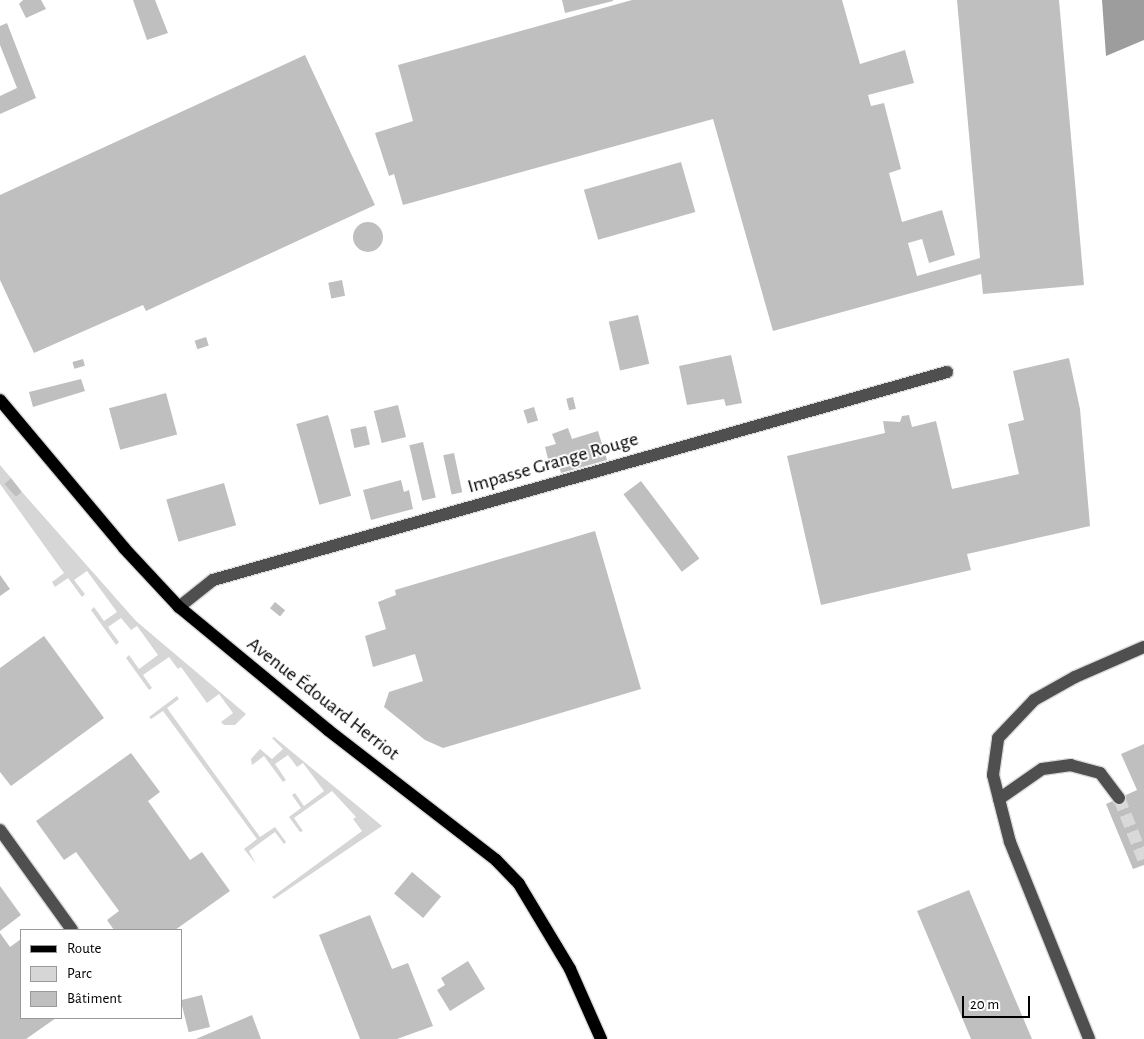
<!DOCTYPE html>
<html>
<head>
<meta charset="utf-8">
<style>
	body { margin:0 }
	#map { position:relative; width:1144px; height:1039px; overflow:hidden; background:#fff; font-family:"Alegreya Sans",sans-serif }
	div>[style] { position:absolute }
	.green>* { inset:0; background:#d6d6d6 }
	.water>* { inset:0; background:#9d9d9d }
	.building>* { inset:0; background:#bfbfbf; transform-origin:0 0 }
	.round { border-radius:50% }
	.minor-tunnel>* { height:12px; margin-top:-6px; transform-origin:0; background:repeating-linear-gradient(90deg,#d9d9d9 0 12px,transparent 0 18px) }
	.roads { filter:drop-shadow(1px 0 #dbdbdb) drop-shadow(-1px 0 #dbdbdb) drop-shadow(0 1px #dbdbdb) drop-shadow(0 -1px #dbdbdb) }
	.minor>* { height:12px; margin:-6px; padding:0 6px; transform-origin:6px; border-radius:6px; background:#4f4f4f }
	.major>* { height:12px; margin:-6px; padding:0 6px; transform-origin:6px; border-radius:6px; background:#000 }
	span { translate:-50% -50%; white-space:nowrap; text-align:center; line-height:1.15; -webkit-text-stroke:4px #fff; paint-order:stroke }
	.street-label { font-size:20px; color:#000 }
	.legend { position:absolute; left:20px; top:929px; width:162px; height:90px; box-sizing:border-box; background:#fff; border:1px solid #999; margin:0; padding:6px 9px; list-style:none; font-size:15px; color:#000 }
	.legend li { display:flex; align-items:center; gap:10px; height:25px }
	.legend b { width:25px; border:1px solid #999 }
	.scale { position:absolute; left:962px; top:996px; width:68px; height:22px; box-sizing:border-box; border:2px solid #000; border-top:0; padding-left:6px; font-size:15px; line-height:18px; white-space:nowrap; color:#000; -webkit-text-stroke:4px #fff; paint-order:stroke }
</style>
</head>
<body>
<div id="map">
	<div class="green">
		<div style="clip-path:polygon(0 465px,11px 478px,4px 484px,16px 497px,22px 492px,136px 621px,246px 714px,235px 725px,224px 725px,221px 722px,233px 713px,219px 694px,207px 703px,181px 667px,178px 669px,169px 657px,143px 675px,152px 688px,149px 690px,126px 658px,129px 655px,139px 669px,158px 655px,137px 626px,131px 630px,121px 618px,108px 627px,119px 642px,116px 645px,91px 610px,94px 607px,104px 621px,117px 612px,87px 571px,74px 580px,85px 594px,82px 597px,68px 578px,55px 587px,52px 582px,64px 573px,0 484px)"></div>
		<div style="clip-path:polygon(177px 696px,179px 699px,167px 708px,260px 837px,275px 827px,286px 842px,284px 844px,275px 832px,249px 851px,256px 864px,244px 849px,257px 839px,163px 711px,151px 719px,149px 717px)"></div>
		<div style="clip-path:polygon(274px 737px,382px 826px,274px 899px,272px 897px,362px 831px,353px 819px,356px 817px,332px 791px,294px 818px,303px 831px,300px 832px,289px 817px,301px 808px,292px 795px,295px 793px,304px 806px,324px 791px,303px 763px,297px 767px,288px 755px,275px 764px,286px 780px,283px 782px,264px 756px,252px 765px,251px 759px,260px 749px,272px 759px,283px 749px,272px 738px)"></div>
	</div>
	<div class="water">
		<div style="clip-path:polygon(1102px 0,1144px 0,1144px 40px,1106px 56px)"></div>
	</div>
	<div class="building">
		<div style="clip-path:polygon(23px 0,41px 0,46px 9px,26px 18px,19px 4px)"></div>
		<div style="clip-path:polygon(133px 0,155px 0,168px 33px,147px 40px)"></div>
		<div style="clip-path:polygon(562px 0,613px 0,613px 1px,565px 13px)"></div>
		<div style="clip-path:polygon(632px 0,842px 0,860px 64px,905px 50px,914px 83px,868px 95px,871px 106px,884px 103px,901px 169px,889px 173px,902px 222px,942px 210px,955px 255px,929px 263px,922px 239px,908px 243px,917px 276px,980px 258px,957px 0,1059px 0,1084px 285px,983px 294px,981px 274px,773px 331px,713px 119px,403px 205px,394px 174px,389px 176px,375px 133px,413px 121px,398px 65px)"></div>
		<div style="clip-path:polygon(7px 23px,36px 98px,0 114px,0 96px,17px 88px,0 45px,0 26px)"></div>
		<div style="clip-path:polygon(305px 55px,375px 205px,146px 311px,143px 305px,34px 353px,0 280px,0 195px)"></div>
		<div style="left:681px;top:162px;width:52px;height:101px;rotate:74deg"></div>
		<div class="round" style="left:353px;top:222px;width:30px;height:30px"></div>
		<div style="left:342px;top:280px;width:16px;height:14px;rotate:79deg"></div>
		<div style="left:638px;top:315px;width:50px;height:30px;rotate:77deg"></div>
		<div style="left:206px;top:337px;width:9px;height:12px;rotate:72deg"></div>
		<div style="clip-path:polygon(731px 355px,742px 403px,726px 406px,724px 399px,687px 405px,679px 366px)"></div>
		<div style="clip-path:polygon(1069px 358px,1080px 409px,1090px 526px,967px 554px,971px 570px,821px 605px,787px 456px,885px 433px,883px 421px,900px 422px,902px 416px,909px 415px,912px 427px,936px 421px,952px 489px,1019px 474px,1008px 424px,1024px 420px,1013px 371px)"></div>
		<div style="left:83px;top:359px;width:7px;height:11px;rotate:74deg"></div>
		<div style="clip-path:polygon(81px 379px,85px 391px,33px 407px,29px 392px)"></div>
		<div style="left:166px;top:393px;width:43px;height:59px;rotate:75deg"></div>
		<div style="left:573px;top:397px;width:12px;height:7px;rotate:76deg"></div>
		<div style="left:398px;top:405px;width:33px;height:25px;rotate:76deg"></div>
		<div style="left:534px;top:407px;width:14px;height:11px;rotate:73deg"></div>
		<div style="left:328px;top:415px;width:84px;height:33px;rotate:74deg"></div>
		<div style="left:366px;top:426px;width:19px;height:16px;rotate:78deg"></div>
		<div style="clip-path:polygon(568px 428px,572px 439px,598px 431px,607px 460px,561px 473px,557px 460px,549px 463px,545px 447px,556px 444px,552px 434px)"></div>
		<div style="left:423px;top:442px;width:57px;height:14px;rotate:77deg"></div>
		<div style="left:454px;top:453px;width:40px;height:11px;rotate:78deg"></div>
		<div style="clip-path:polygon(11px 478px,22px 492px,16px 497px,4px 484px)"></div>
		<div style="clip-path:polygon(401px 480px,404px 492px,409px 490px,413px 509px,371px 520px,363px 490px)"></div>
		<div style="left:641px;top:481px;width:97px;height:22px;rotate:53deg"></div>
		<div style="left:224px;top:483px;width:44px;height:60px;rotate:74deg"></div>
		<div style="clip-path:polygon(595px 531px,641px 689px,443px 748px,425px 740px,384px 707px,389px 692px,423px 681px,415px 654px,373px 667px,365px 636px,386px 629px,378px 602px,396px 595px,395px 590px)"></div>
		<div style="clip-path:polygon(0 575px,10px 589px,0 596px)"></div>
		<div style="left:275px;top:602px;width:13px;height:8px;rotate:39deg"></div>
		<div style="clip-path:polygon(44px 636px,104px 718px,11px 786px,0 772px,0 668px)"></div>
		<div style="clip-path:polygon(1144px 744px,1144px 865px,1133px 869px,1106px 804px,1137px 790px,1121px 754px)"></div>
		<div style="clip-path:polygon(131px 753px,160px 792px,148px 801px,190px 860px,202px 852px,230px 891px,175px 930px,114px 930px,107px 920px,119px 911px,76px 852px,64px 860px,36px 821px)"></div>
		<div style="left:412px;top:872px;width:38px;height:28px;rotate:40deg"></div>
		<div style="clip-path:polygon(0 886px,21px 915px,0 931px)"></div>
		<div style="clip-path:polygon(969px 890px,1032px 1039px,971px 1039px,917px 911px)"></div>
		<div style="clip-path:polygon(370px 915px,392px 969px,408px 963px,433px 1026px,397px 1039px,360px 1039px,319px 935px)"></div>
		<div style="clip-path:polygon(0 933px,10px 947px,21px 939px,21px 1018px,56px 1018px,26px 1039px,0 1039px)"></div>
		<div style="clip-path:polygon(468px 961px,485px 989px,450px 1011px,437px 990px,445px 985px,441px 978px)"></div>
		<div style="left:202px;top:995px;width:33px;height:22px;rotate:76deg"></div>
		<div style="clip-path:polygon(252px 1015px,261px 1039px,196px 1039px)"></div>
	</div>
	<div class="minor-tunnel">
		<div style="left:1119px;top:798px;width:68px;rotate:68.4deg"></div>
	</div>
	<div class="roads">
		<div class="minor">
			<div style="left:179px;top:607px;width:43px;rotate:-38.5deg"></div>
			<div style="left:213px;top:580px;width:763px;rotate:-15.82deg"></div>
			<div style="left:1119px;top:798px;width:31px;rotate:-127deg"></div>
			<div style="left:1100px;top:773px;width:30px;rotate:-165deg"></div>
			<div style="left:1071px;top:765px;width:29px;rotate:172deg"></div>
			<div style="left:1042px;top:769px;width:52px;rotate:145.1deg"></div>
			<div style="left:999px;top:799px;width:25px;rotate:-104deg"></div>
			<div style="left:993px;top:775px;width:37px;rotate:-82deg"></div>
			<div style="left:998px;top:738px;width:52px;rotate:-46.5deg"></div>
			<div style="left:1034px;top:700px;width:47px;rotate:-29.3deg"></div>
			<div style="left:1075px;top:677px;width:75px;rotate:-23.5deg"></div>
			<div style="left:999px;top:799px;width:44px;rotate:75.7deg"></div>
			<div style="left:1010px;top:842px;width:212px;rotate:68.1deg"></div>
			<div style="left:0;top:830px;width:123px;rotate:54.2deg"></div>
		</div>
		<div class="major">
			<div style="left:0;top:400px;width:193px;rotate:50deg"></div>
			<div style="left:124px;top:548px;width:81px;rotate:47deg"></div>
			<div style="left:179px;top:607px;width:193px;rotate:39.5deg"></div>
			<div style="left:328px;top:730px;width:212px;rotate:37.7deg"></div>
			<div style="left:496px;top:860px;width:33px;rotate:46deg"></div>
			<div style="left:519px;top:884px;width:99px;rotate:59deg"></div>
			<div style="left:570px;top:969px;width:77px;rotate:66.1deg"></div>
		</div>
	</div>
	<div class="street-label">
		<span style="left:553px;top:463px;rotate:-16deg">Impasse Grange Rouge</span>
		<span style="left:323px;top:699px;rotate:38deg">Avenue Édouard Herriot</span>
	</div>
	<ul class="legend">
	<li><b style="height:6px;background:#000"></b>Route</li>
	<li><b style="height:14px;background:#d6d6d6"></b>Parc</li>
	<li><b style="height:14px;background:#bfbfbf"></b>Bâtiment</li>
	</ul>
	<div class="scale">20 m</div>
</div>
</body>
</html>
